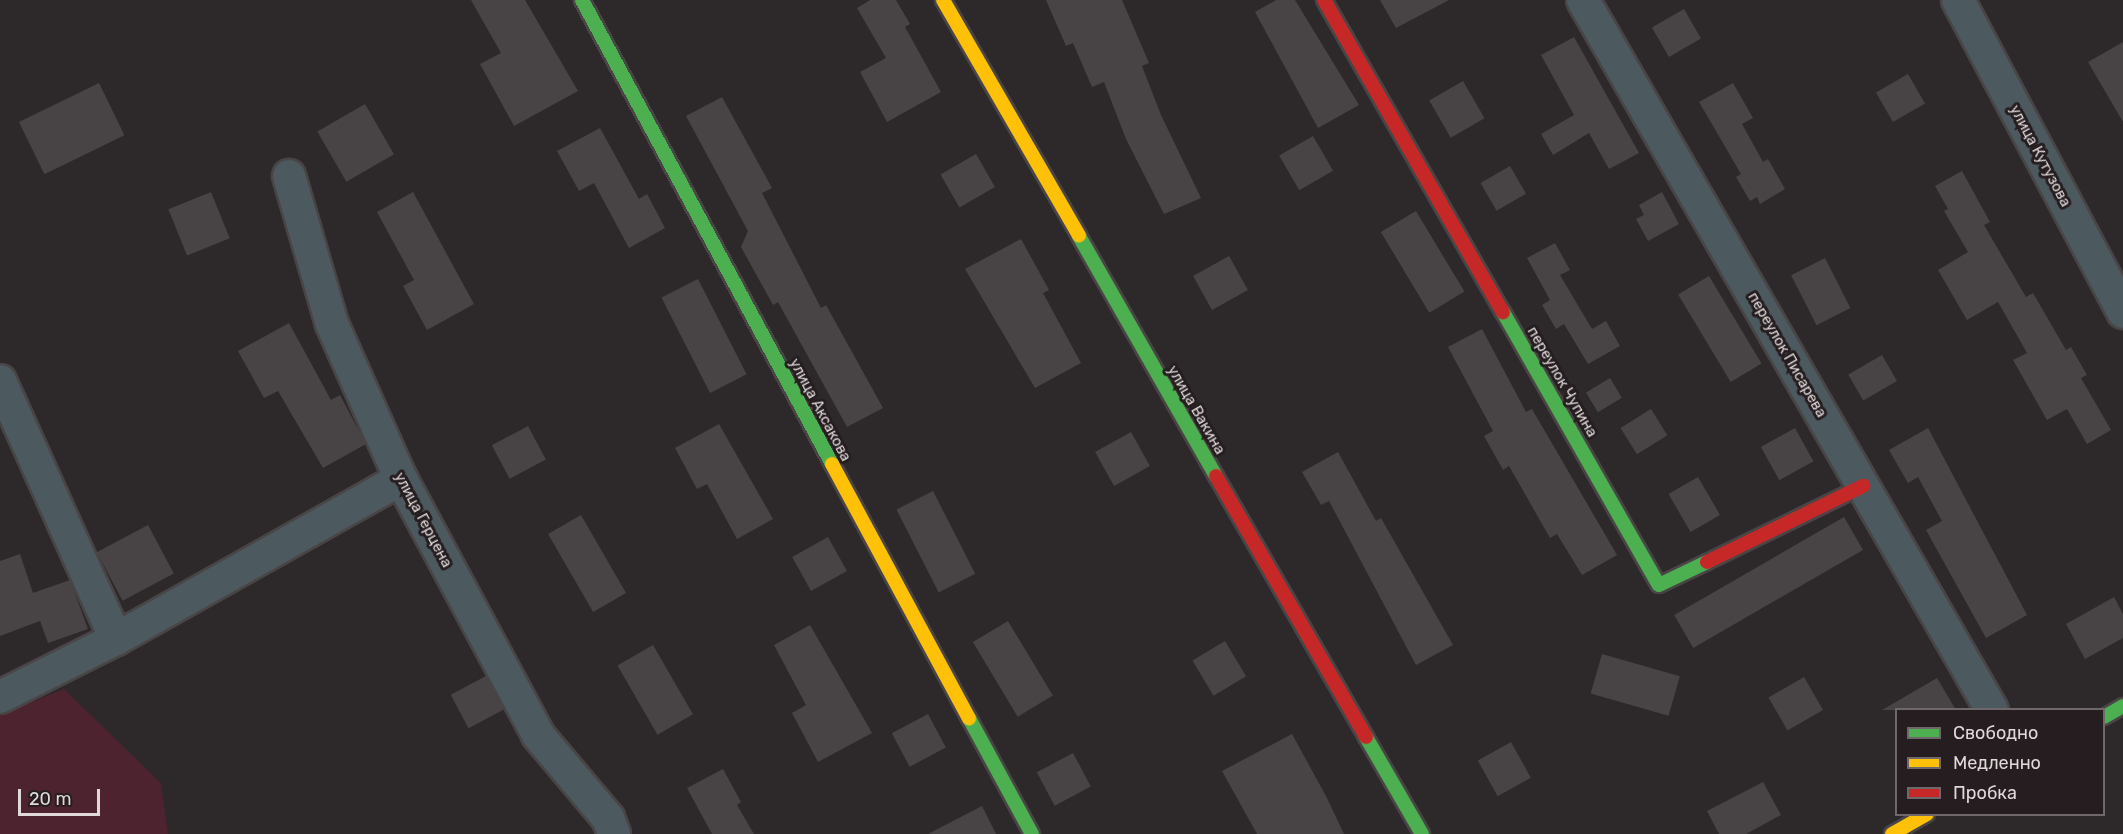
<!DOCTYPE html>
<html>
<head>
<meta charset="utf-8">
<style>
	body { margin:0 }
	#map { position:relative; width:2123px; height:834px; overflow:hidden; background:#2d2829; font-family:Rubik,sans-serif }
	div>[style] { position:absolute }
	.green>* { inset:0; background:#4d232f }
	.building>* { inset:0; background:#484446; transform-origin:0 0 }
	.roads { filter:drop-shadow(2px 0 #494546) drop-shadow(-2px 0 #494546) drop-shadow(0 2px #494546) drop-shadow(0 -2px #494546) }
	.street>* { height:32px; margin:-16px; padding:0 16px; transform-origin:16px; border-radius:16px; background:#4c595f }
	.fast>* { height:14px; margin:-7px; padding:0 7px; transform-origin:7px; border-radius:7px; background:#4caf50 }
	.slow>* { height:14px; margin:-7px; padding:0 7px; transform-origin:7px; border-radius:7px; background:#ffc107 }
	.jam>* { height:14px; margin:-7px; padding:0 7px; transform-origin:7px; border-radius:7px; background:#c62828 }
	span { translate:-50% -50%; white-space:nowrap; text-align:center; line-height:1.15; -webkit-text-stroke:6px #251d1f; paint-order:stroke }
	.street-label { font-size:15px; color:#dfd9da }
	.legend { position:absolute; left:1895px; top:708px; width:210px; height:108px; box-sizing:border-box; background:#251d1f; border:2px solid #6f686a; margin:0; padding:8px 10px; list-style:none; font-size:18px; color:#dfd9da }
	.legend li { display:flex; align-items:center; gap:12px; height:30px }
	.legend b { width:30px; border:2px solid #6f686a }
	.scale { position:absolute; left:18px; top:789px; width:82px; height:27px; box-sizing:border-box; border:3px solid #dfd9da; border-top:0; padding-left:8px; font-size:18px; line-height:21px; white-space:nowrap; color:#dfd9da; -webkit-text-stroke:4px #251d1f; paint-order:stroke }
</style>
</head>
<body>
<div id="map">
	<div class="green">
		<div style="clip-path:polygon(64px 689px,161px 783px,168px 834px,0 834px,0 715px)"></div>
	</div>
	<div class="building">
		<div style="clip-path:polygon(471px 0,525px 0,578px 91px,514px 126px,480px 64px,501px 53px)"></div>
		<div style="clip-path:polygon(870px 0,896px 0,910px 24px,905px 27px,941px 92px,887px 122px,860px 72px,886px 58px,857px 8px)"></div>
		<div style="clip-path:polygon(1046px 0,1122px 0,1149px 63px,1142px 66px,1161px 115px,1201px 198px,1164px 214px,1126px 139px,1104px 82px,1092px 87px,1073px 43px,1066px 46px)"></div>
		<div style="clip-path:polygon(1276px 0,1295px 0,1359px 105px,1318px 128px,1255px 12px)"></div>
		<div style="clip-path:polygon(1380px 0,1449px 0,1396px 28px)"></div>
		<div style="left:1684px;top:9px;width:34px;height:37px;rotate:60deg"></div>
		<div style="clip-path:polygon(1574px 37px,1639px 153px,1609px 169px,1589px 133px,1553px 155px,1541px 134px,1574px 115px,1541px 55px)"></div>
		<div style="clip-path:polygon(2123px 42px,2123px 122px,2088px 62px)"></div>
		<div style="left:1908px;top:74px;width:34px;height:37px;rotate:60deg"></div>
		<div style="left:1463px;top:81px;width:43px;height:39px;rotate:60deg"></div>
		<div style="left:99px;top:83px;width:58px;height:89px;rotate:64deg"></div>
		<div style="clip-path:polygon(1733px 83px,1753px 118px,1742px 124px,1763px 162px,1768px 159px,1785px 189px,1760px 204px,1757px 197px,1750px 201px,1736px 177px,1741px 174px,1699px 102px)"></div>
		<div style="clip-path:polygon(722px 97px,772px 188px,762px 193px,821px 308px,826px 305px,883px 408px,847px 427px,778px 302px,773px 305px,741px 247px,748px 231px,686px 116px)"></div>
		<div style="left:365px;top:104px;width:58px;height:55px;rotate:60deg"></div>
		<div style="clip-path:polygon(600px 128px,639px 199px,647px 194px,665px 228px,629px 248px,594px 183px,579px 191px,557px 151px)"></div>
		<div style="left:1313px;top:136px;width:40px;height:39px;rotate:60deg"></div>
		<div style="left:976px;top:154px;width:38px;height:41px;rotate:60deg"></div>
		<div style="left:1510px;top:166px;width:32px;height:34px;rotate:60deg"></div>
		<div style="clip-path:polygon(1962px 171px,1990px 222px,1984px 225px,2026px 297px,2033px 293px,2066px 350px,2071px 347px,2087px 375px,2081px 378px,2111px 430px,2087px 444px,2067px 409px,2047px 420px,2013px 360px,2027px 353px,1998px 302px,1967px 320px,1938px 270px,1968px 252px,1944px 211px,1948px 209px,1935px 186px)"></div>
		<div style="left:211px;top:192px;width:50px;height:46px;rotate:68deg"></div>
		<div style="clip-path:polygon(413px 192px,474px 304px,427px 330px,403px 286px,414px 280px,377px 212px)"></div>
		<div style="clip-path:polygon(1662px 192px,1679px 224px,1648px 241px,1636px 219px,1644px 215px,1639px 205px)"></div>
		<div style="left:1416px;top:211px;width:94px;height:41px;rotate:59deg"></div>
		<div style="clip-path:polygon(1021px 239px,1049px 290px,1043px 293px,1081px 363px,1035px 388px,965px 269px)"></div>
		<div style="clip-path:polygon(1555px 243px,1570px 270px,1560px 275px,1592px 329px,1606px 321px,1620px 346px,1588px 364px,1564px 324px,1556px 329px,1542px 305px,1550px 300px,1527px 258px)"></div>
		<div style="left:1229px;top:256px;width:39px;height:41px;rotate:61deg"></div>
		<div style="left:1825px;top:258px;width:56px;height:38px;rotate:63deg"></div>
		<div style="left:1709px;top:276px;width:102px;height:36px;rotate:59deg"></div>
		<div style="left:698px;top:279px;width:107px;height:41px;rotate:63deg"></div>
		<div style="clip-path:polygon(289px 323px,331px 400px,340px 395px,366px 444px,323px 468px,278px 391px,264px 398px,238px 351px)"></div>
		<div style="clip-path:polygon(1482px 329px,1526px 412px,1532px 409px,1617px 555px,1582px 575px,1557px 534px,1550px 538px,1509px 466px,1503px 470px,1484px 436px,1493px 431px,1448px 347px)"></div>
		<div style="left:1882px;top:355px;width:30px;height:39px;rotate:60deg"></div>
		<div style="left:1610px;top:378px;width:23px;height:28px;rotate:59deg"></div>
		<div style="left:1651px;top:409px;width:31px;height:36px;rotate:58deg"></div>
		<div style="clip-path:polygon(719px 424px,773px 519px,737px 539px,707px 484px,697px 489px,675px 448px)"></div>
		<div style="left:528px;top:426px;width:38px;height:41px;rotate:62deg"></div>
		<div style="left:1795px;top:428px;width:38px;height:39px;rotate:61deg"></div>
		<div style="clip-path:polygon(1928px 428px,2027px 615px,1986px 638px,1926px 530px,1942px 521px,1918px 477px,1908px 483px,1889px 450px)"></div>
		<div style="left:1131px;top:432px;width:39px;height:41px;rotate:61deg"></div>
		<div style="clip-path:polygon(1338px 452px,1376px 521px,1381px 518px,1453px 645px,1416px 665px,1329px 501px,1321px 505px,1302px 472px)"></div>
		<div style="left:1698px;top:477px;width:44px;height:34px;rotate:60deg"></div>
		<div style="left:933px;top:491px;width:93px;height:41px;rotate:63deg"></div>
		<div style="left:581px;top:515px;width:90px;height:38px;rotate:60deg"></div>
		<div style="left:1844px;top:517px;width:38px;height:196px;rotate:60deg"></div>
		<div style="left:148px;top:525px;width:55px;height:58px;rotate:62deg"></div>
		<div style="left:828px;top:537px;width:39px;height:41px;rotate:61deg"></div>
		<div style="clip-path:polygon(20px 554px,33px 593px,70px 580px,88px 629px,48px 643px,40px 621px,0 636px,0 561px)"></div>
		<div style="clip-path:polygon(2114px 597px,2123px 614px,2123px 638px,2085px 659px,2066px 624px)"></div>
		<div style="left:1008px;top:621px;width:87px;height:41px;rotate:59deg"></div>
		<div style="clip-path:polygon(810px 625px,872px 733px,818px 762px,792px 713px,806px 705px,774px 645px)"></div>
		<div style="left:1225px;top:641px;width:41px;height:38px;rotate:59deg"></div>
		<div style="left:653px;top:645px;width:80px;height:41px;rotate:60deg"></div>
		<div style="left:1602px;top:654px;width:81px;height:41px;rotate:16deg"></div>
		<div style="left:486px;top:676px;width:38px;height:40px;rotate:62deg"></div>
		<div style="left:1804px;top:677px;width:38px;height:41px;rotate:60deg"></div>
		<div style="clip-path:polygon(1937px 678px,1956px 710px,1882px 710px)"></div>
		<div style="left:928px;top:714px;width:38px;height:41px;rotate:62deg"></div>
		<div style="clip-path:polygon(1292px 734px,1327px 798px,1344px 834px,1257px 834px,1222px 771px)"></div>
		<div style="left:1511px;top:742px;width:41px;height:38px;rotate:61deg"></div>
		<div style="left:1073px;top:753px;width:38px;height:41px;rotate:62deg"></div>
		<div style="clip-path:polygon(723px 769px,741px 802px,737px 805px,754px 834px,712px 834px,687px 788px)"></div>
		<div style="clip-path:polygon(1763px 782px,1781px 815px,1746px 834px,1719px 834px,1707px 811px)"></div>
		<div style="clip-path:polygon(982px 806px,996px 834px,928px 834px)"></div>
	</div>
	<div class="roads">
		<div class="street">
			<div style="left:1583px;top:0;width:819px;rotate:60.06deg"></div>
			<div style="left:1958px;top:0;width:353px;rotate:62.1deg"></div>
			<div style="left:289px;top:176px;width:154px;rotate:73.8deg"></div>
			<div style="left:332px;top:324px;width:170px;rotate:66deg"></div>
			<div style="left:401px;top:479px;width:290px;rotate:61.8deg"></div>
			<div style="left:538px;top:735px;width:109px;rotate:49.9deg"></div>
			<div style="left:608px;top:818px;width:17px;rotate:69deg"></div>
			<div style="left:0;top:381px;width:283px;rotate:65.8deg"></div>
			<div style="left:0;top:697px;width:130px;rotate:-26.6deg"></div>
			<div style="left:116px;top:639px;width:327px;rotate:-29.3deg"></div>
		</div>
		<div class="fast">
			<div style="left:582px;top:0;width:527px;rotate:61.68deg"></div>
			<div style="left:1079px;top:236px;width:276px;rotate:60.3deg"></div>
			<div style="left:1503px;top:312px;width:314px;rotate:60.3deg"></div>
			<div style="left:1659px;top:585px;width:53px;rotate:-25.6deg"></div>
			<div style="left:2104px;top:717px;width:22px;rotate:-30deg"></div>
			<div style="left:969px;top:718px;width:132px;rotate:61.5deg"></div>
			<div style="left:1366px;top:737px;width:112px;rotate:60deg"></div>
		</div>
		<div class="slow">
			<div style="left:943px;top:0;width:272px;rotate:60deg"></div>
			<div style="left:832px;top:464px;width:289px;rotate:61.7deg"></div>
			<div style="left:1892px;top:834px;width:40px;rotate:-29.7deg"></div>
		</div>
		<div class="jam">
			<div style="left:1324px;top:0;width:360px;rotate:60.2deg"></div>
			<div style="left:1216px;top:476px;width:301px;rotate:60.1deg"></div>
			<div style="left:1707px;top:562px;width:174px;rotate:-26deg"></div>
		</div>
	</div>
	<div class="street-label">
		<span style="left:2040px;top:156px;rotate:62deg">улица Кутузова</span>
		<span style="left:1787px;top:355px;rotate:60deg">переулок Писарева</span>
		<span style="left:1562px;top:382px;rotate:60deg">переулок Чупина</span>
		<span style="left:820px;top:410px;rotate:62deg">улица Аксакова</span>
		<span style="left:1196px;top:410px;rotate:60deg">улица Вакина</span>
		<span style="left:423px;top:520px;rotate:62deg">улица Герцена</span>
	</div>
	<ul class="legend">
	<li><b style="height:8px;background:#4caf50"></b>Свободно</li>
	<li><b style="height:8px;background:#ffc107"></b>Медленно</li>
	<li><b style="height:8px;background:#c62828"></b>Пробка</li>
	</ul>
	<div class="scale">20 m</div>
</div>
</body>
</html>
